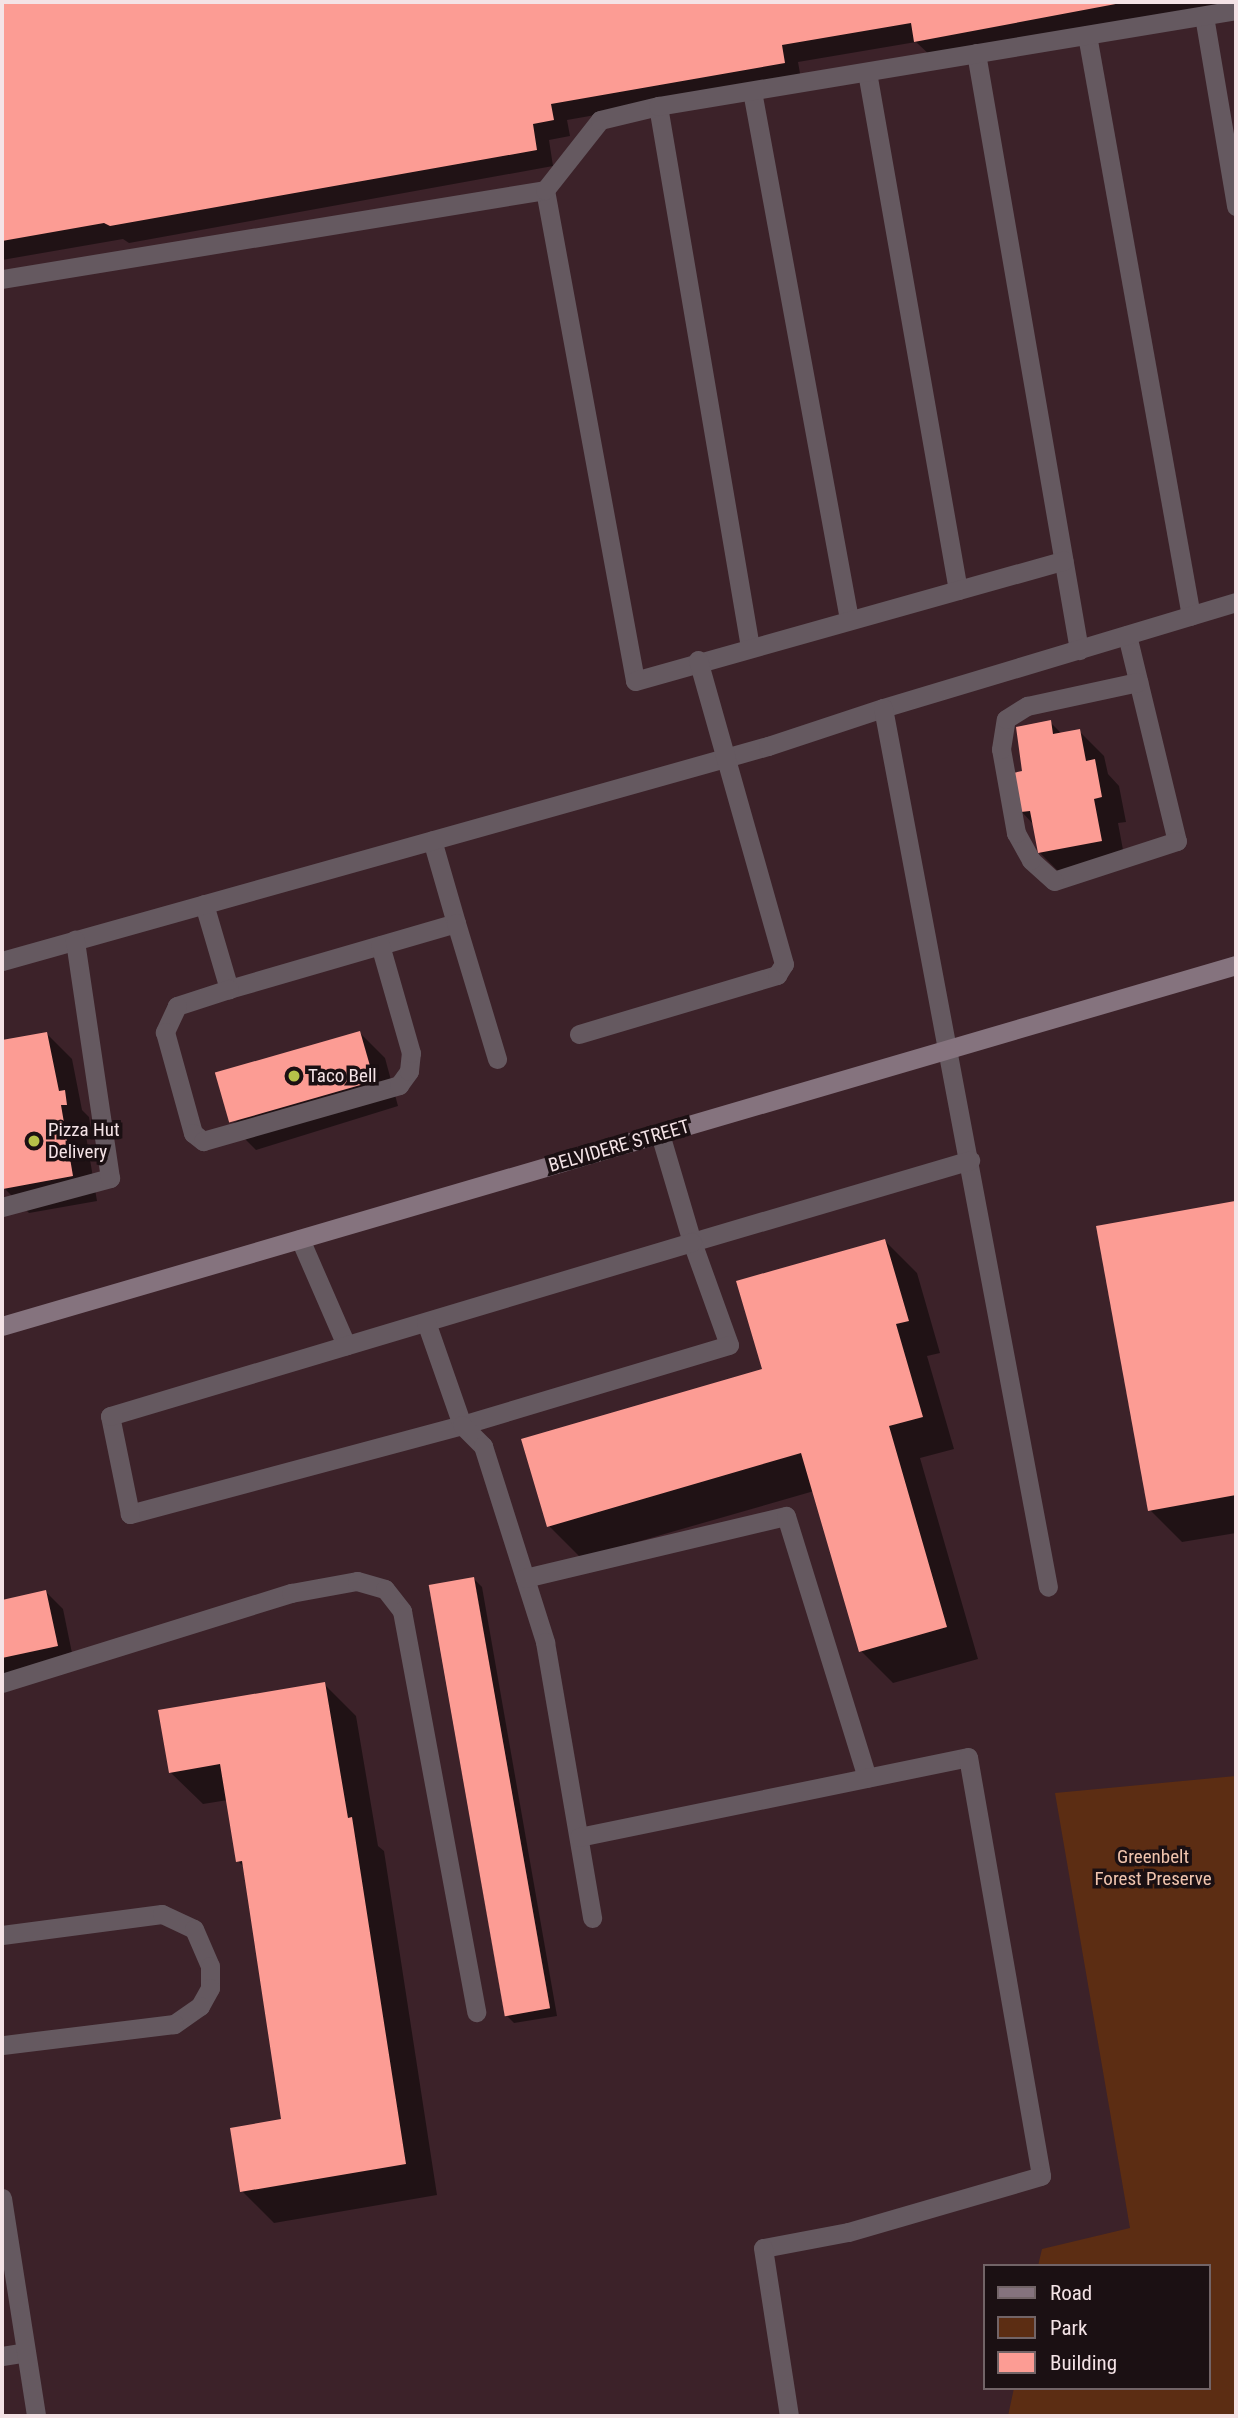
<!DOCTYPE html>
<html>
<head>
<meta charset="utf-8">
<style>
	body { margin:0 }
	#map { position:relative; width:1238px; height:2418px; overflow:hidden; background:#3c2229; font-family:"Roboto Condensed",sans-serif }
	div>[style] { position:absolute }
	.green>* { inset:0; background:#5c2d13 }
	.shadow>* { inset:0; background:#0007 }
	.building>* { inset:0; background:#fc9c94; transform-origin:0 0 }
	.service>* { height:19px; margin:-9.5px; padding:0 9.5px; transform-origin:9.5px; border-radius:9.5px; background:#655960 }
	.minor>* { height:19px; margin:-9.5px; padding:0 9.5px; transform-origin:9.5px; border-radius:9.5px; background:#655960 }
	.secondary>* { height:19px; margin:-9.5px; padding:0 9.5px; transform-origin:9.5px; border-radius:9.5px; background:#85737e }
	.dots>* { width:19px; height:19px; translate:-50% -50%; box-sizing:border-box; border:4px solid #1b1013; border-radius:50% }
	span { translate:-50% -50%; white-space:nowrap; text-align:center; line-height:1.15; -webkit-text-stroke:7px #1b1013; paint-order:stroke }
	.poi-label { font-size:19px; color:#f4e3e6 }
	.left { translate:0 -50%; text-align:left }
	.street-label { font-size:19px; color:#f4e3e6 }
	.park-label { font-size:19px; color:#f0c4ae }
	.frame { position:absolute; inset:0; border:4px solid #f4e3e6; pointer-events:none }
	.legend { position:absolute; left:983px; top:2264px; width:228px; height:126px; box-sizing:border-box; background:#1b1013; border:2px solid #726467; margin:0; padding:9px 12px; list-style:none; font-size:21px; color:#f4e3e6 }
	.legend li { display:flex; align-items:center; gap:14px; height:35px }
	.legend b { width:35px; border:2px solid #726467 }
</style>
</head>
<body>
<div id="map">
	<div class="green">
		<div style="clip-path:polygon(1236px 1776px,1236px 2416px,1008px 2416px,1014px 2388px,1208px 2388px,1208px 2266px,1038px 2266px,1042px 2249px,1130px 2228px,1055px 1793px)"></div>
	</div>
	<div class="shadow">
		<div style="clip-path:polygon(2px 2px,1236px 2px,933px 58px,916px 42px,798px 62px,801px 79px,567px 120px,570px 136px,549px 140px,553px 166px,129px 243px,123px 239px,2px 260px)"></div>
		<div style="clip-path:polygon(1050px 722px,1062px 734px,1079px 731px,1104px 756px,1108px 774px,1119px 786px,1126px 822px,1118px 823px,1126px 866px,1064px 877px,1039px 852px,1034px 825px,1020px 810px,1024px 772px)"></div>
		<div style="clip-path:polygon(360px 1033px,385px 1058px,398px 1106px,256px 1150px,231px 1125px)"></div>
		<div style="clip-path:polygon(47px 1034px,72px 1059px,82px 1110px,89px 1117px,91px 1129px,85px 1130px,97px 1201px,29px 1213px,4px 1188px,2px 1042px)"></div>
		<div style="clip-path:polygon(1235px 1203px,1236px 1533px,1182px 1542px,1150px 1510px)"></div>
		<div style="clip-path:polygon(884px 1240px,917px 1273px,940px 1353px,927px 1356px,954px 1449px,920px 1458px,978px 1659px,893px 1683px,861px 1651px,814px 1491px,581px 1558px,549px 1526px,764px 1370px)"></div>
		<div style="clip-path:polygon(474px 1579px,482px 1587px,557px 2016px,514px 2023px,506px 2015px)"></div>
		<div style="clip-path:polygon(46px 1592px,63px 1609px,74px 1663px,2px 1678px,2px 1600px)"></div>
		<div style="clip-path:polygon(324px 1684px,356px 1716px,378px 1846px,384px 1851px,437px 2195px,274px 2223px,242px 2191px,283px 2120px,245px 1868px,238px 1861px,228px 1800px,203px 1804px,170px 1772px)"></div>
	</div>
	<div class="building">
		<div style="clip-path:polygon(2px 2px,1121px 2px,1121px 3px,914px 42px,911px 23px,782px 45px,785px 63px,551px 104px,554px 120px,533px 124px,537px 150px,110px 226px,104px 223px,2px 241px)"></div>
		<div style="clip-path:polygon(1051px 720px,1053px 734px,1080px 729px,1086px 761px,1095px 759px,1102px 797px,1094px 799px,1102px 841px,1038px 853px,1030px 811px,1021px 812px,1013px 773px,1022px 771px,1016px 727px)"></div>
		<div style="left:360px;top:1031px;width:52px;height:151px;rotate:74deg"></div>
		<div style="clip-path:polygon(47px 1032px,59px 1091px,65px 1090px,67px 1105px,61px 1105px,73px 1176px,3px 1189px,2px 1040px)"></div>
		<div style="clip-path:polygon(1235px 1201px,1236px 1495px,1148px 1511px,1096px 1226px)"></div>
		<div style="clip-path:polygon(885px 1239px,909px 1321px,896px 1324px,923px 1417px,889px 1426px,947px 1627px,859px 1652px,801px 1453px,547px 1527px,521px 1439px,762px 1369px,736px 1281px)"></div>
		<div style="left:474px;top:1577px;width:438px;height:46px;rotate:80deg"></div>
		<div style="clip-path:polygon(46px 1590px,58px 1646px,2px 1658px,2px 1600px)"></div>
		<div style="clip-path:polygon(325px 1682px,348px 1818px,352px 1817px,406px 2164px,240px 2192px,230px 2128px,281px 2119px,242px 1861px,236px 1862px,220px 1764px,169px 1773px,158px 1710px)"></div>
	</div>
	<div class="service">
		<div style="left:1204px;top:16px;width:193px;rotate:80.4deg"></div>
		<div style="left:1087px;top:35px;width:590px;rotate:79.85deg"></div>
		<div style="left:976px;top:53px;width:606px;rotate:80.21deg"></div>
		<div style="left:867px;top:72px;width:526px;rotate:80.04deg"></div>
		<div style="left:752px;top:91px;width:537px;rotate:79.59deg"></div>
		<div style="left:658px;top:106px;width:549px;rotate:80.35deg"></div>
		<div style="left:545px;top:190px;width:499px;rotate:79.6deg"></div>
		<div style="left:635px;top:681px;width:445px;rotate:-15.7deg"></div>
		<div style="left:2px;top:279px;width:550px;rotate:-9.31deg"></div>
		<div style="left:545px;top:190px;width:89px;rotate:-51.8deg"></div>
		<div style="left:600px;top:120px;width:60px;rotate:-13.6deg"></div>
		<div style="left:658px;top:106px;width:586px;rotate:-9.43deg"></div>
		<div style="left:1127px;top:635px;width:212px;rotate:76.4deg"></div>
		<div style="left:1177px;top:841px;width:129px;rotate:162deg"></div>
		<div style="left:1054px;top:881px;width:31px;rotate:-138deg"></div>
		<div style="left:1031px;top:860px;width:31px;rotate:-119deg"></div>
		<div style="left:1016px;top:833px;width:85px;rotate:-100.1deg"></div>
		<div style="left:1001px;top:749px;width:30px;rotate:-81deg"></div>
		<div style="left:1006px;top:719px;width:25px;rotate:-32deg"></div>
		<div style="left:1027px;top:706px;width:114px;rotate:-12.2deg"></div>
		<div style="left:883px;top:708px;width:369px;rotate:-16.7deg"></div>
		<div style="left:204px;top:904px;width:89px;rotate:73.6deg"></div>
		<div style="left:229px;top:989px;width:236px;rotate:-16.2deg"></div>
		<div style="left:456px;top:923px;width:86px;rotate:-106.1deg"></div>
		<div style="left:456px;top:923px;width:142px;rotate:73.2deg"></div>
		<div style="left:2px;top:961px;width:796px;rotate:-15.68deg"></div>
		<div style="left:768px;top:746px;width:121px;rotate:-18.3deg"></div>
		<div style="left:883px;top:708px;width:894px;rotate:79.37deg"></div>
		<div style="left:229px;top:989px;width:55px;rotate:161.9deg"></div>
		<div style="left:177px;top:1006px;width:29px;rotate:115deg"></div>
		<div style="left:165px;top:1032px;width:105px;rotate:74.5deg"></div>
		<div style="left:193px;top:1133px;width:13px;rotate:39deg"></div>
		<div style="left:203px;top:1141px;width:204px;rotate:-15.9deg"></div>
		<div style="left:399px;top:1085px;width:17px;rotate:-54deg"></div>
		<div style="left:409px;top:1071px;width:18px;rotate:-84deg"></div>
		<div style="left:411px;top:1053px;width:112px;rotate:-106deg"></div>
		<div style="left:579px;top:1034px;width:207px;rotate:-16.6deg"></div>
		<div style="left:777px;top:975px;width:13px;rotate:-58deg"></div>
		<div style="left:784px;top:964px;width:316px;rotate:-105.8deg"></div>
		<div style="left:660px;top:1134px;width:113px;rotate:73.5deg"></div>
		<div style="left:692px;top:1242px;width:290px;rotate:-16.4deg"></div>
		<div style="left:2px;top:1207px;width:112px;rotate:-15deg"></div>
		<div style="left:110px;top:1178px;width:241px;rotate:-98.4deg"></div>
		<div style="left:300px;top:1239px;width:116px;rotate:66.5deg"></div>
		<div style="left:692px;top:1242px;width:109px;rotate:70.2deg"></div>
		<div style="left:729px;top:1345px;width:279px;rotate:163.3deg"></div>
		<div style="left:462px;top:1425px;width:344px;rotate:165deg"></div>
		<div style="left:130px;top:1514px;width:100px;rotate:-101.5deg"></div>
		<div style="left:110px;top:1416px;width:607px;rotate:-16.65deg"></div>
		<div style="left:426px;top:1322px;width:109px;rotate:70.7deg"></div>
		<div style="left:462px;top:1425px;width:30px;rotate:45deg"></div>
		<div style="left:483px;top:1446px;width:206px;rotate:72.4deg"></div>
		<div style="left:545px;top:1642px;width:280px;rotate:80.3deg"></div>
		<div style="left:525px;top:1578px;width:268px;rotate:-13.4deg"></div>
		<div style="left:786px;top:1516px;width:274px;rotate:72.8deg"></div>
		<div style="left:2px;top:1683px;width:303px;rotate:-17.3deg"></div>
		<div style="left:291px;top:1593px;width:67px;rotate:-10.3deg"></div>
		<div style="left:357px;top:1581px;width:29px;rotate:16deg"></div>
		<div style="left:385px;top:1589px;width:28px;rotate:52deg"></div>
		<div style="left:402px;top:1611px;width:408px;rotate:79.5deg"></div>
		<div style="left:579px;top:1837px;width:397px;rotate:-11.6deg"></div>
		<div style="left:968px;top:1757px;width:425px;rotate:80.1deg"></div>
		<div style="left:1041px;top:2176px;width:201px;rotate:163.8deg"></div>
		<div style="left:848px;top:2232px;width:86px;rotate:169.3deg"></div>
		<div style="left:763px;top:2248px;width:170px;rotate:81.2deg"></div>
		<div style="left:2px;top:1935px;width:161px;rotate:-7.5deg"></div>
		<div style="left:162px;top:1914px;width:35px;rotate:25deg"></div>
		<div style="left:194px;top:1929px;width:40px;rotate:66.6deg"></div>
		<div style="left:210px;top:1966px;width:22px;rotate:90deg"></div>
		<div style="left:210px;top:1988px;width:21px;rotate:119deg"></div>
		<div style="left:200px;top:2006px;width:32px;rotate:145deg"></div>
		<div style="left:174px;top:2024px;width:173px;rotate:173deg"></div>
		<div style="left:2px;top:2356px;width:24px;rotate:-9deg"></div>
	</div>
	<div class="minor">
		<div style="left:2px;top:2198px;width:221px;rotate:81.1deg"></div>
	</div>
	<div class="secondary">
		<div style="left:2px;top:1326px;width:1286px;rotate:-16.31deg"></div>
	</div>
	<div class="dots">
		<div style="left:294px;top:1076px;background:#b6c149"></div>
		<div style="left:34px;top:1141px;background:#b6c149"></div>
	</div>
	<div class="poi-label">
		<span class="left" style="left:308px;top:1076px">Taco Bell</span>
		<span class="left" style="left:48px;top:1141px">Pizza Hut<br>Delivery</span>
	</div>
	<div class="street-label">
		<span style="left:619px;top:1146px;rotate:-16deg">BELVIDERE STREET</span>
	</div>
	<div class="park-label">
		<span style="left:1153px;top:1868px">Greenbelt<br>Forest Preserve</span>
	</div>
	<div class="frame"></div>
	<ul class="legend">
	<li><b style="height:9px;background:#85737e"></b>Road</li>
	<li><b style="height:19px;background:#5c2d13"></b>Park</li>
	<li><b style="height:19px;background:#fc9c94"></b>Building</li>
	</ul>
</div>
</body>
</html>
